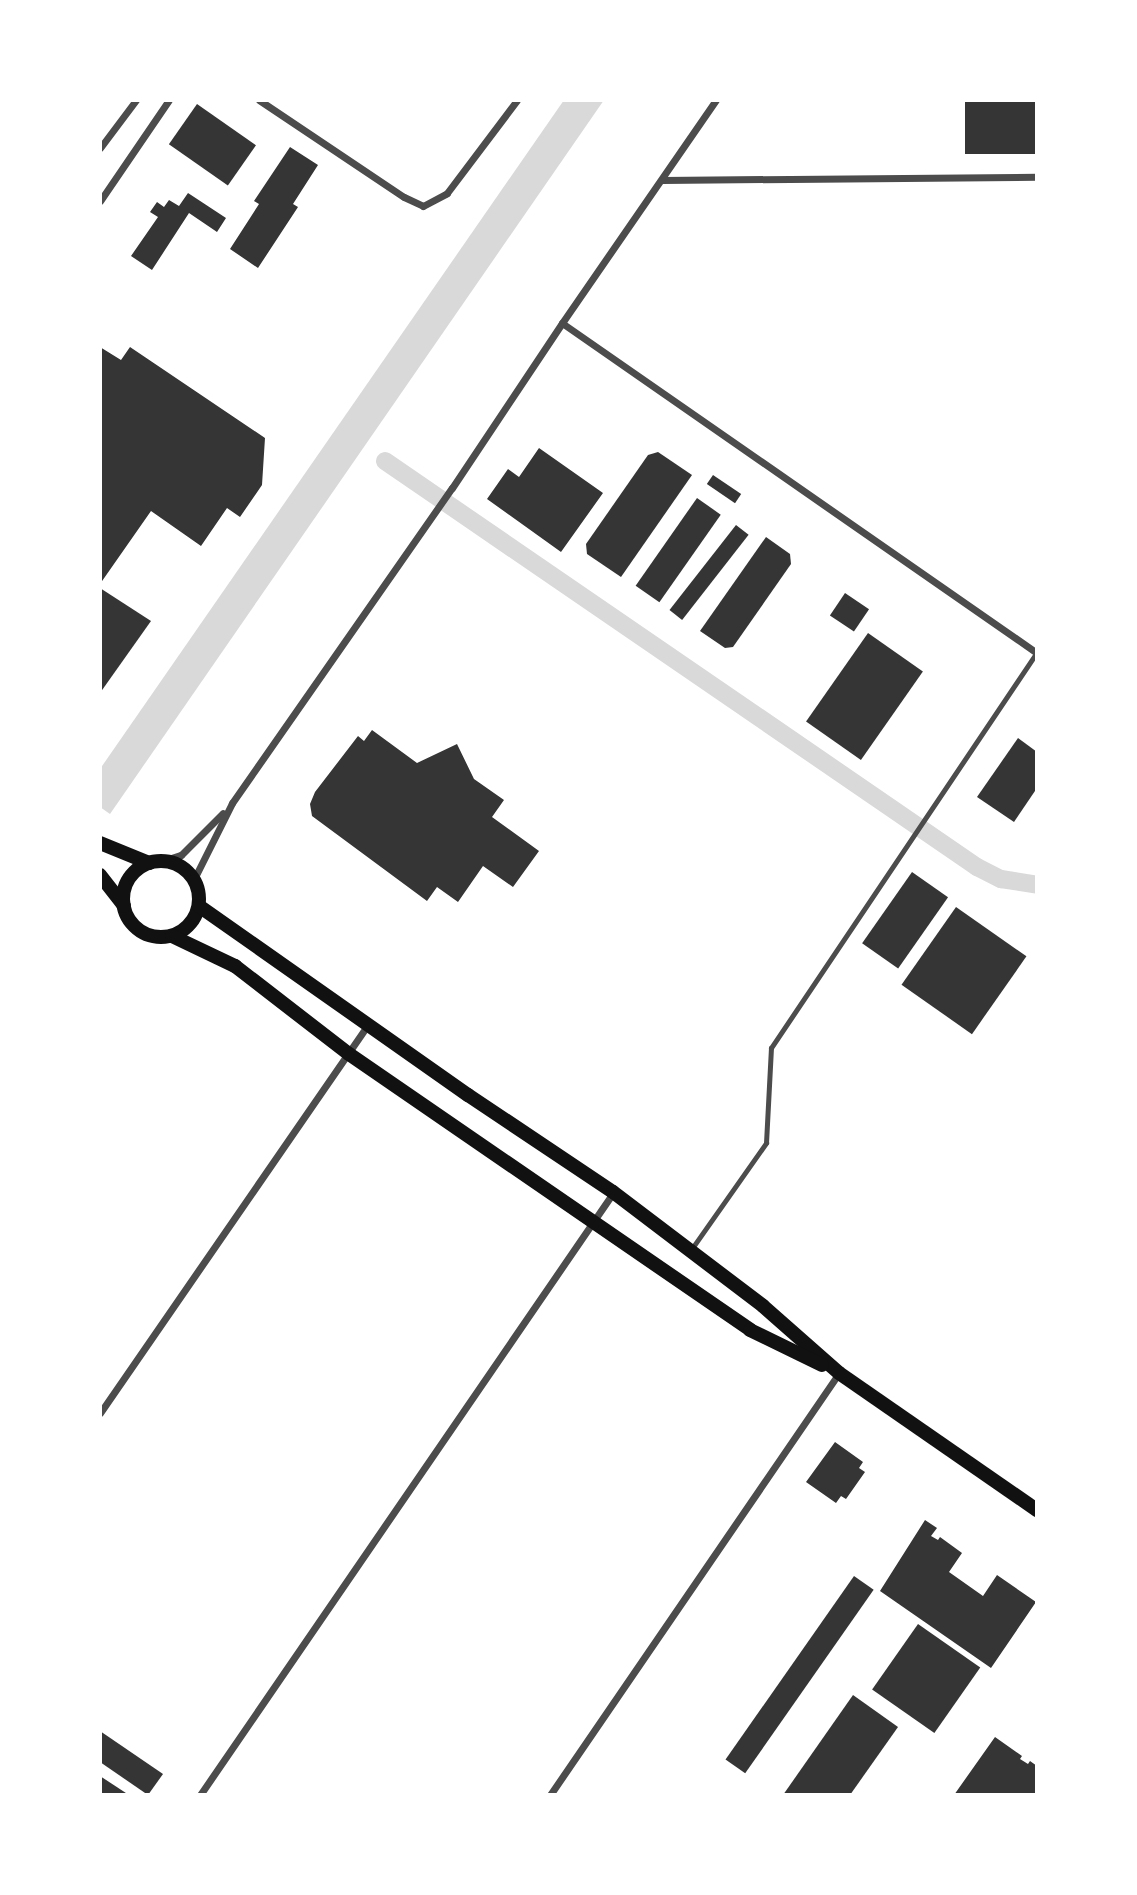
<!DOCTYPE html>
<html>
<head>
<meta charset="utf-8">
<style>
	body { margin:0 }
	#map { position:relative; width:1137px; height:1895px; overflow:hidden; background:#fff; font-family:"DejaVu Sans",sans-serif }
	div>[style] { position:absolute }
	.water>* { inset:0; background:#d9d9d9 }
	.canal>* { height:18px; margin:-9px; padding:0 9px; transform-origin:9px; border-radius:9px; background:#d9d9d9 }
	.building>* { inset:0; background:#353535; transform-origin:0 0 }
	.service>* { height:4.5px; margin:-2.25px; padding:0 2.25px; transform-origin:2.25px; border-radius:2.25px; background:#4c4c4c }
	.minor>* { height:7px; margin:-3.5px; padding:0 3.5px; transform-origin:3.5px; border-radius:3.5px; background:#4c4c4c }
	.primary>* { height:14px; margin:-7px; padding:0 7px; transform-origin:7px; border-radius:7px; background:#111 }
	.primary>.ring { margin:-7px; padding:0; box-sizing:content-box; background:none; border:14px solid #111; border-radius:50% }
	span { translate:-50% -50%; white-space:nowrap; text-align:center; line-height:1.15; -webkit-text-stroke:7px #fff; paint-order:stroke }
	.frame { position:absolute; inset:0; border:102px solid #fff; pointer-events:none }
</style>
</head>
<body>
<div id="map">
	<div class="water">
		<div style="clip-path:polygon(564px 100px,604px 100px,110px 814px,100px 807px,100px 769px)"></div>
	</div>
	<div class="canal">
		<div style="left:385px;top:461px;width:718px;rotate:34.44deg"></div>
		<div style="left:977px;top:867px;width:27px;rotate:27deg"></div>
		<div style="left:1001px;top:879px;width:36px;rotate:9deg"></div>
	</div>
	<div class="building">
		<div style="left:965px;top:100px;width:72px;height:54px"></div>
		<div style="left:197px;top:104px;width:72px;height:49px;rotate:35deg"></div>
		<div style="clip-path:polygon(290px 147px,318px 165px,293px 204px,298px 207px,258px 268px,230px 249px,259px 204px,254px 201px)"></div>
		<div style="clip-path:polygon(188px 193px,226px 218px,217px 232px,189px 213px,152px 270px,131px 256px,158px 217px,150px 212px,157px 202px,164px 207px,169px 200px,179px 206px)"></div>
		<div style="clip-path:polygon(100px 347px,121px 360px,130px 347px,265px 438px,262px 485px,240px 517px,227px 508px,201px 546px,151px 511px,100px 584px)"></div>
		<div style="clip-path:polygon(539px 448px,603px 493px,561px 552px,487px 499px,508px 469px,519px 477px)"></div>
		<div style="clip-path:polygon(658px 452px,692px 475px,621px 577px,587px 554px,586px 544px,648px 455px)"></div>
		<div style="left:713px;top:475px;width:34px;height:11px;rotate:34deg"></div>
		<div style="left:697px;top:498px;width:29px;height:107px;rotate:35deg"></div>
		<div style="left:736px;top:525px;width:16px;height:108px;rotate:38deg"></div>
		<div style="clip-path:polygon(766px 537px,790px 554px,791px 564px,733px 647px,725px 648px,700px 631px)"></div>
		<div style="clip-path:polygon(100px 588px,151px 621px,100px 693px)"></div>
		<div style="left:845px;top:593px;width:29px;height:27px;rotate:34deg"></div>
		<div style="left:868px;top:633px;width:67px;height:108px;rotate:35deg"></div>
		<div style="clip-path:polygon(372px 730px,417px 763px,457px 744px,474px 779px,504px 800px,492px 817px,539px 851px,513px 887px,483px 866px,458px 902px,437px 887px,427px 901px,312px 816px,310px 804px,315px 792px,358px 736px,364px 741px)"></div>
		<div style="clip-path:polygon(1018px 738px,1037px 752px,1037px 788px,1014px 822px,977px 797px)"></div>
		<div style="left:912px;top:872px;width:44px;height:87px;rotate:35deg"></div>
		<div style="left:956px;top:907px;width:86px;height:95px;rotate:35deg"></div>
		<div style="clip-path:polygon(835px 1442px,863px 1462px,859px 1468px,865px 1472px,846px 1499px,841px 1496px,836px 1503px,806px 1482px)"></div>
		<div style="clip-path:polygon(925px 1520px,937px 1528px,931px 1536px,938px 1540px,940px 1537px,962px 1553px,949px 1572px,983px 1596px,997px 1575px,1036px 1602px,991px 1668px,880px 1591px)"></div>
		<div style="left:854px;top:1576px;width:24px;height:224px;rotate:35deg"></div>
		<div style="left:918px;top:1624px;width:76px;height:80px;rotate:35deg"></div>
		<div style="clip-path:polygon(853px 1695px,898px 1727px,850px 1795px,783px 1795px)"></div>
		<div style="clip-path:polygon(100px 1731px,163px 1774px,148px 1795px,100px 1762px)"></div>
		<div style="clip-path:polygon(995px 1737px,1022px 1756px,1020px 1759px,1028px 1764px,1030px 1761px,1037px 1766px,1037px 1795px,954px 1795px)"></div>
		<div style="clip-path:polygon(100px 1776px,129px 1795px,100px 1795px)"></div>
	</div>
	<div class="service">
		<div style="left:693px;top:1247px;width:127px;rotate:-54.9deg"></div>
		<div style="left:766px;top:1143px;width:95px;rotate:-87deg"></div>
		<div style="left:771px;top:1048px;width:476px;rotate:-56.1deg"></div>
	</div>
	<div class="minor">
		<div style="left:259px;top:100px;width:174px;rotate:33.8deg"></div>
		<div style="left:404px;top:197px;width:21px;rotate:25deg"></div>
		<div style="left:423px;top:206px;width:27px;rotate:-28deg"></div>
		<div style="left:447px;top:193px;width:116px;rotate:-53deg"></div>
		<div style="left:100px;top:148px;width:60px;rotate:-53.1deg"></div>
		<div style="left:662px;top:180px;width:375px;rotate:-0.5deg"></div>
		<div style="left:100px;top:201px;width:122px;rotate:-55.7deg"></div>
		<div style="left:562px;top:323px;width:578px;rotate:34.79deg"></div>
		<div style="left:162px;top:861px;width:20px;rotate:-18deg"></div>
		<div style="left:181px;top:855px;width:59px;rotate:-45deg"></div>
		<div style="left:194px;top:879px;width:85px;rotate:-63.4deg"></div>
		<div style="left:232px;top:803px;width:384px;rotate:-55.1deg"></div>
		<div style="left:452px;top:488px;width:198px;rotate:-56.3deg"></div>
		<div style="left:562px;top:323px;width:271px;rotate:-55.4deg"></div>
		<div style="left:100px;top:1413px;width:472px;rotate:-55.4deg"></div>
		<div style="left:200px;top:1795px;width:730px;rotate:-55.55deg"></div>
		<div style="left:550px;top:1795px;width:511px;rotate:-55.6deg"></div>
	</div>
	<div class="primary">
		<div style="left:100px;top:843px;width:53px;rotate:22.2deg"></div>
		<div class="ring" style="left:123px;top:861px;width:62px;height:62px"></div>
		<div style="left:100px;top:875px;width:39px;rotate:52deg"></div>
		<div style="left:199px;top:906px;width:329px;rotate:35.1deg"></div>
		<div style="left:468px;top:1095px;width:174px;rotate:33.8deg"></div>
		<div style="left:613px;top:1192px;width:188px;rotate:37.2deg"></div>
		<div style="left:763px;top:1306px;width:101px;rotate:41.4deg"></div>
		<div style="left:839px;top:1373px;width:241px;rotate:34.7deg"></div>
		<div style="left:172px;top:936px;width:70px;rotate:25.5deg"></div>
		<div style="left:235px;top:966px;width:144px;rotate:37.7deg"></div>
		<div style="left:349px;top:1054px;width:487px;rotate:34.5deg"></div>
		<div style="left:750px;top:1330px;width:80px;rotate:25.9deg"></div>
	</div>
	<div class="frame"></div>
</div>
</body>
</html>
